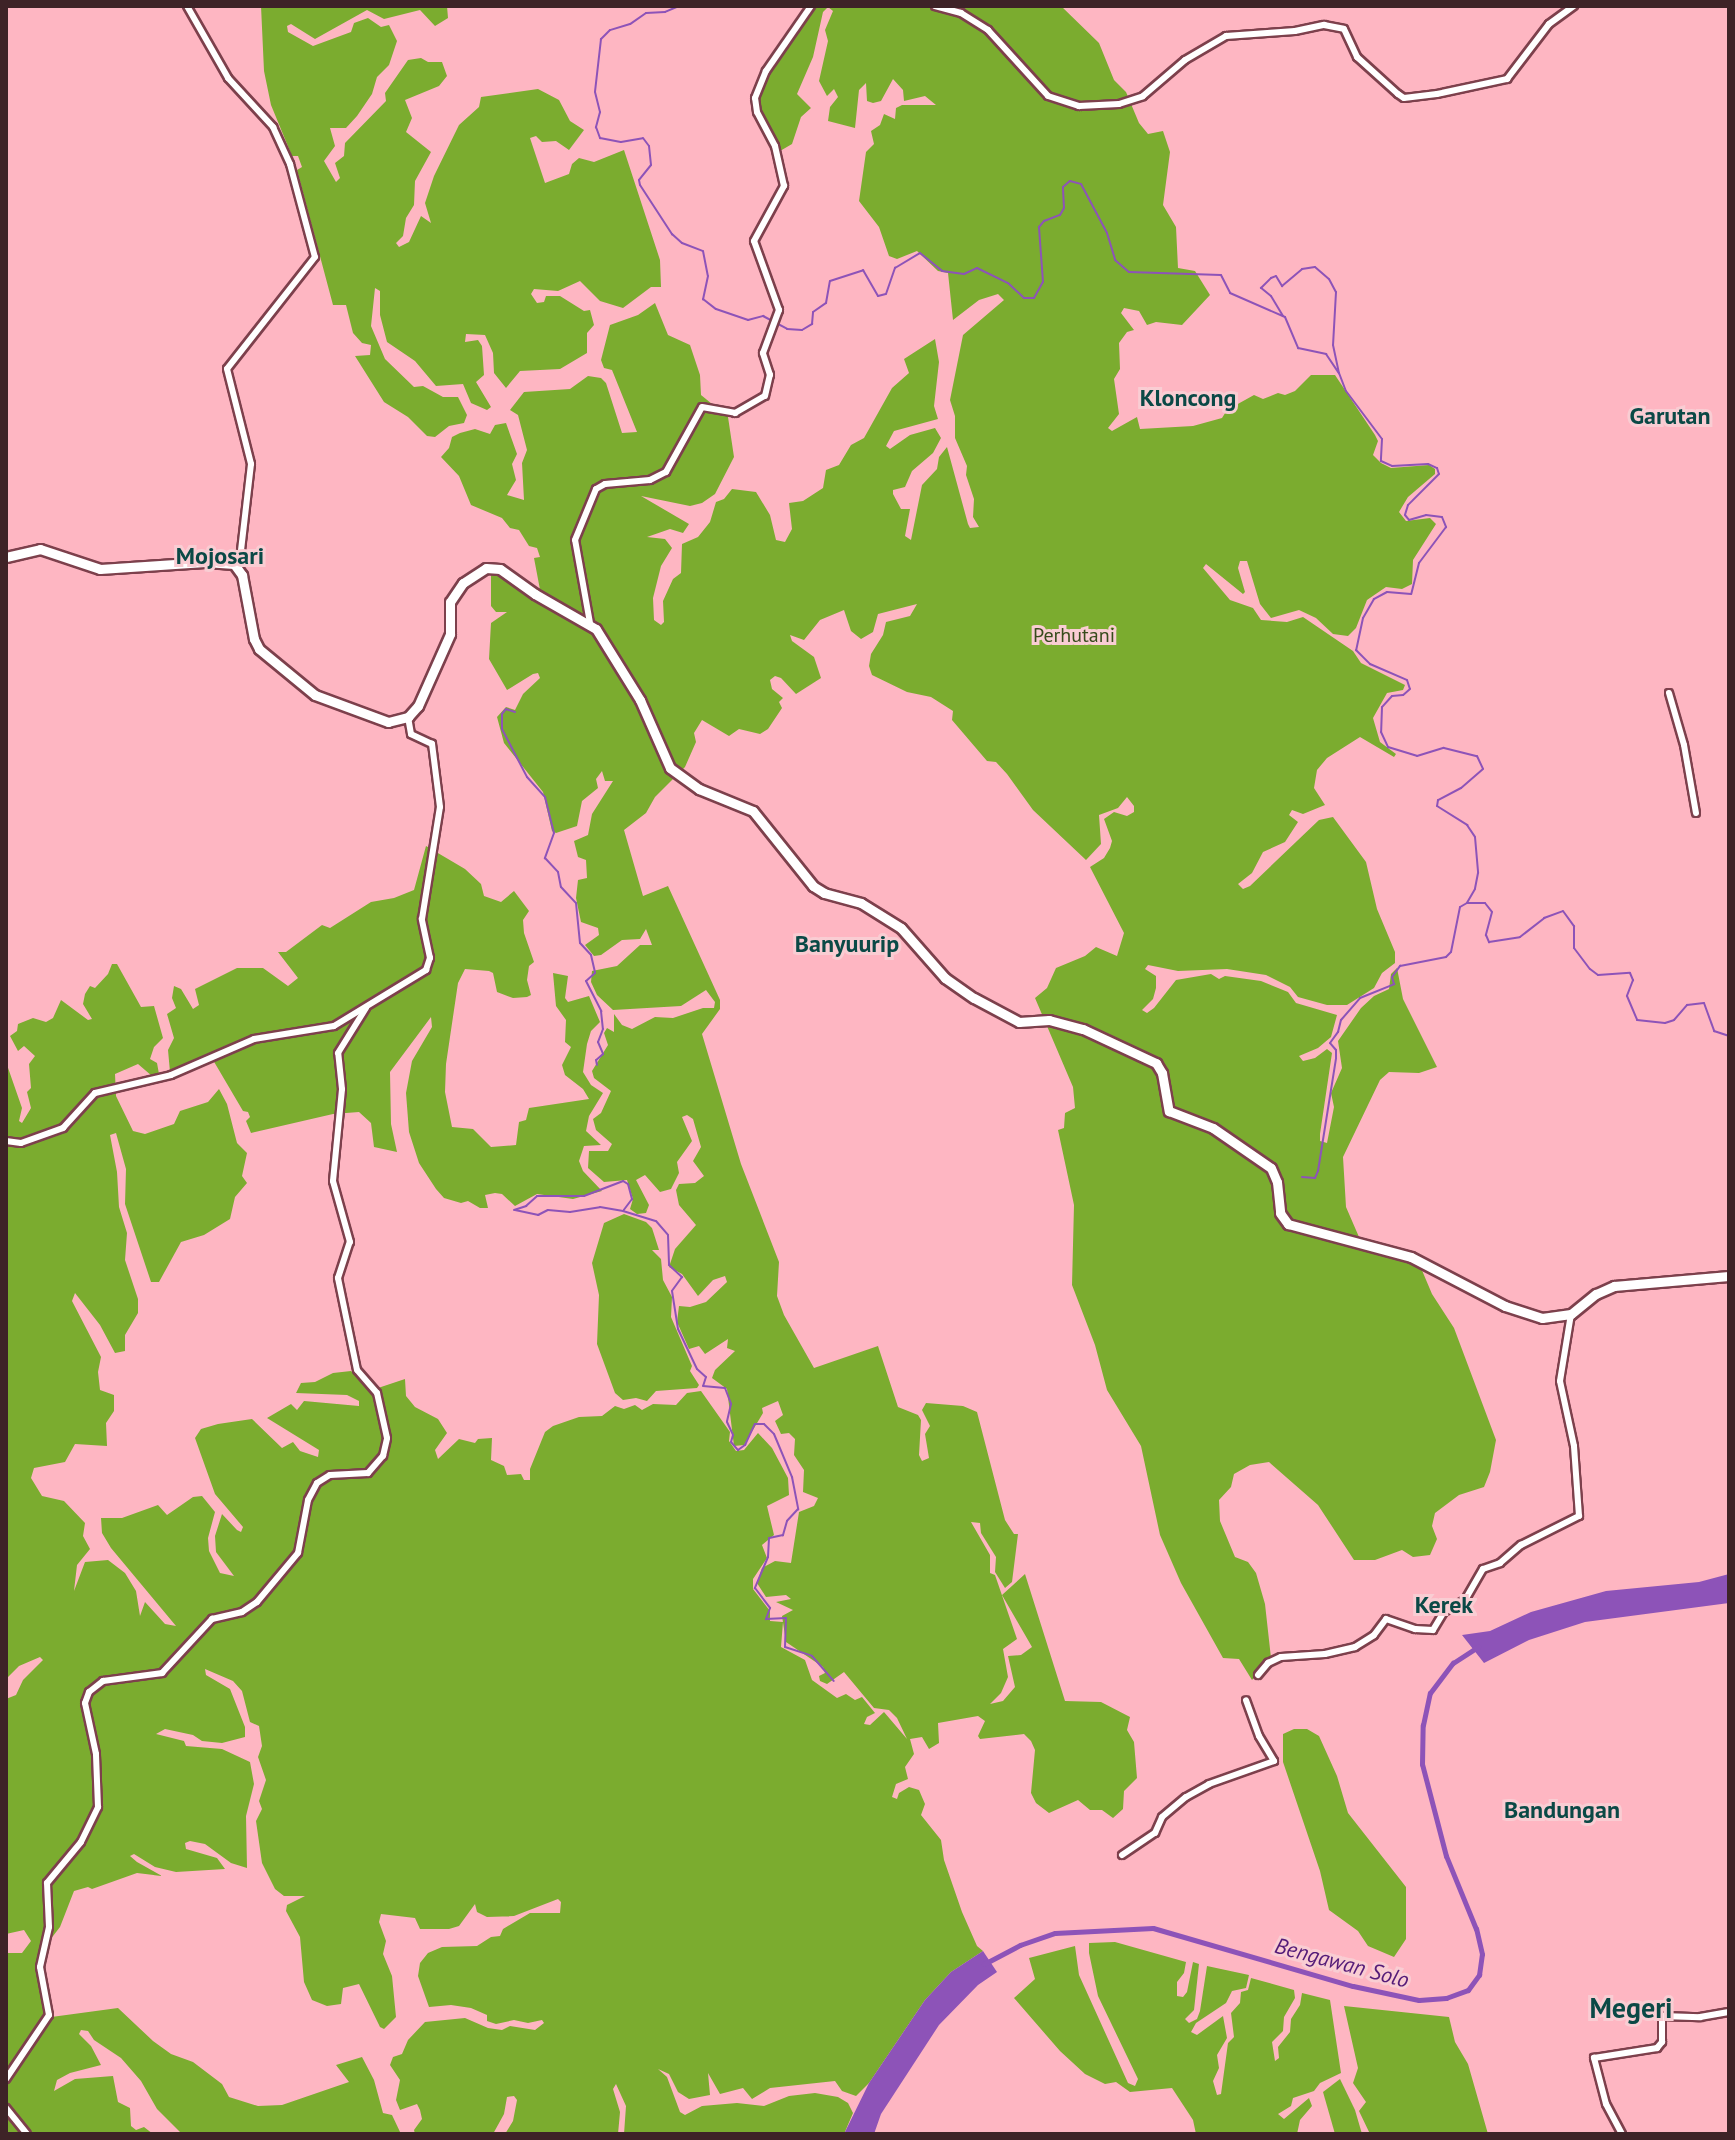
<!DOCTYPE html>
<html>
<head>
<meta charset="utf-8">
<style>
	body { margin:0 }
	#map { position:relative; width:1735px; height:2140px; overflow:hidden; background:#feb6c2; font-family:"PT Sans",sans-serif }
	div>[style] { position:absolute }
	.forest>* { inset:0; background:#7bac2f }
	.water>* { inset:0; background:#8d53b8 }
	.stream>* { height:2px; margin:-1px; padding:0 1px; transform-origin:1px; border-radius:1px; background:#8d53b8 }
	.river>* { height:5px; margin:-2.5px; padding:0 2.5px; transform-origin:2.5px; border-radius:2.5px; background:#8d53b8 }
	.roads { filter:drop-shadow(2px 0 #7d404c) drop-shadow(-2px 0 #7d404c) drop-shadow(0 2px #7d404c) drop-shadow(0 -2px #7d404c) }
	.secondary>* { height:6px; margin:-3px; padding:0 3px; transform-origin:3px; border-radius:3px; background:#fff }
	.highway>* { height:9px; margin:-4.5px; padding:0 4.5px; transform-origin:4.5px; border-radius:4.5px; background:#fff }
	span { translate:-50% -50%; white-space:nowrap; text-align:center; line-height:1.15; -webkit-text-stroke:6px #f9cdd3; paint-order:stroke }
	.park-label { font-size:20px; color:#374b1c }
	.water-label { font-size:22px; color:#541b78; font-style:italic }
	.quarter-label { font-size:24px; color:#0a4946; font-weight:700 }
	.district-label { font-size:28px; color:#0a4946; font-weight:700 }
	.frame { position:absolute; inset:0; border:8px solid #3e2327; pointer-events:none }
</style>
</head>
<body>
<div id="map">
	<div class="forest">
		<div style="clip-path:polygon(261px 6px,447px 6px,448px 18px,435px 26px,420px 10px,384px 19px,367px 10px,315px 39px,291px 24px,287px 26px,288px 32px,313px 46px,351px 32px,354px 23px,368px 18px,381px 27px,389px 25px,397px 41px,389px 65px,377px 77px,372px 94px,357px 116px,346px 128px,330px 128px,335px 146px,324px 161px,336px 182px,340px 178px,335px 163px,344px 156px,345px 143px,386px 101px,385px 93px,408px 60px,421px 58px,428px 62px,442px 62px,447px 76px,439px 86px,405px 100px,412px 118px,406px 132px,431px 152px,415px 181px,414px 205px,406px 218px,403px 236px,396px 243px,399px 247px,409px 242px,421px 216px,431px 223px,425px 203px,434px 176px,459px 125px,479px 107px,481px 97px,538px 89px,559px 100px,570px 121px,584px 130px,569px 150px,556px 141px,542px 142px,536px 136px,530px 138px,545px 183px,569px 174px,572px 164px,579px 158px,594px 162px,624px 150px,660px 260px,661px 287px,651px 287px,623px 308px,600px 301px,580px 281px,558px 291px,534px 289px,531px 294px,537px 303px,544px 302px,546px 296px,560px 296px,584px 311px,590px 310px,594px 325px,587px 333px,587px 353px,560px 369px,520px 371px,506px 388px,494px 373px,493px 353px,485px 335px,466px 334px,465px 342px,478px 340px,482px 346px,484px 375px,476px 382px,491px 407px,487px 410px,471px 403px,463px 384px,436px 386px,415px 361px,387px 342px,380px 315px,380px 291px,375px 288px,371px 326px,385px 359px,414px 387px,423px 386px,443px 397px,458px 397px,467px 415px,464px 423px,449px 426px,435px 437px,427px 436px,408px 417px,384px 402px,355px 356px,370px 355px,371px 345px,362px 343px,353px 333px,346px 305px,333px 305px,297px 170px,302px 167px,298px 156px,292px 156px,271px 105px,264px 71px)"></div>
		<div style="clip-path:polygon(812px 6px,1061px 6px,1099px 43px,1114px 80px,1126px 92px,1139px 123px,1148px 134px,1163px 131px,1170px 152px,1163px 205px,1176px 227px,1178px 268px,1195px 271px,1210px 295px,1182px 325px,1156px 322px,1147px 325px,1139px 311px,1124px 308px,1121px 313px,1134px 330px,1127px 332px,1119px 343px,1120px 369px,1114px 379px,1119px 414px,1108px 428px,1112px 431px,1137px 417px,1140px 429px,1193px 426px,1222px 418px,1227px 410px,1254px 395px,1263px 399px,1278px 393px,1285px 395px,1295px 391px,1311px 375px,1335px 375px,1375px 435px,1378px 441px,1373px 455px,1381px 463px,1391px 468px,1429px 465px,1435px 469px,1435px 474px,1408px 497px,1399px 512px,1406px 521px,1430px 518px,1436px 524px,1413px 560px,1412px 584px,1402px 589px,1386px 587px,1367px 600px,1356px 628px,1348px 636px,1333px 634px,1316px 618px,1299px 610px,1271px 618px,1260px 604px,1247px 561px,1240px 561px,1238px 568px,1245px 592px,1243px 594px,1206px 564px,1203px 568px,1230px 600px,1253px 608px,1261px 620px,1287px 622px,1303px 617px,1353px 651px,1361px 663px,1405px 685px,1403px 690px,1387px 693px,1373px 718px,1380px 742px,1396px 754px,1394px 757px,1360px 737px,1327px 758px,1317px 770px,1314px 788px,1325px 805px,1303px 814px,1292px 810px,1289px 815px,1298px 822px,1285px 842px,1263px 852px,1252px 873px,1238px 884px,1243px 889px,1250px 886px,1319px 820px,1333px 817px,1366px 862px,1377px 909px,1395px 952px,1395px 963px,1382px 973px,1374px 988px,1347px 1005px,1327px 1005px,1298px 997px,1290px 987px,1266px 975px,1227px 969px,1178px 971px,1148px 965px,1145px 969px,1156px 976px,1156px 988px,1153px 999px,1142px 1010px,1147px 1013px,1154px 1008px,1176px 980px,1211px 974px,1219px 979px,1225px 976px,1261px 981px,1288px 992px,1296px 1003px,1337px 1015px,1331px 1037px,1318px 1048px,1299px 1056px,1303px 1061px,1315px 1058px,1327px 1049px,1332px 1053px,1320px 1134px,1320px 1141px,1327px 1143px,1334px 1107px,1331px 1093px,1342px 1068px,1338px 1041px,1361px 1008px,1374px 996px,1389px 989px,1391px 974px,1397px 968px,1403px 999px,1437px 1067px,1419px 1073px,1389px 1072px,1380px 1080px,1343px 1157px,1346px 1207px,1359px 1237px,1358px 1246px,1410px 1261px,1421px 1268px,1432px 1294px,1454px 1328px,1496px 1440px,1490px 1472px,1484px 1487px,1459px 1495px,1435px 1513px,1432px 1526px,1437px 1539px,1430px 1555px,1413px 1557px,1402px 1550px,1375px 1560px,1354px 1560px,1318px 1505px,1269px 1462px,1250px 1465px,1234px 1474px,1231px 1487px,1219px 1500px,1220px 1521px,1235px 1557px,1248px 1562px,1256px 1573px,1265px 1604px,1271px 1658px,1252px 1680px,1239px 1659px,1223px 1658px,1181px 1583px,1160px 1535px,1141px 1446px,1107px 1390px,1095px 1345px,1072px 1285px,1074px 1205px,1058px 1130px,1064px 1128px,1065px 1113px,1075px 1108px,1073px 1087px,1035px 998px,1047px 988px,1056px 968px,1085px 956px,1096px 947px,1117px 956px,1124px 933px,1090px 867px,1104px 858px,1110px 848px,1112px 841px,1104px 819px,1114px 812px,1127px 816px,1134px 812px,1134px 806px,1127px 797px,1118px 808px,1099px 815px,1101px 844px,1086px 860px,1033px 810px,1007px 774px,996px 762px,987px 761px,952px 720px,953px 711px,931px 697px,907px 692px,872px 675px,869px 666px,871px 654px,883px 635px,886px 622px,910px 616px,917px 604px,878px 614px,873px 632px,861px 639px,851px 631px,844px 610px,820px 620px,804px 640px,790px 635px,792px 641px,814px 657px,821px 678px,796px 694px,781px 678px,775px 676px,770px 680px,772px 689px,783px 698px,779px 702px,782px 708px,768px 729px,760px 734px,739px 729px,729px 736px,702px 720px,694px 733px,696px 742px,685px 767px,655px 797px,646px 813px,624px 830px,643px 896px,668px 886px,720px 1000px,720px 1009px,702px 1034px,741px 1164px,779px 1262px,777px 1296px,784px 1315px,814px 1368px,878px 1346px,898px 1407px,918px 1415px,921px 1420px,919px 1455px,922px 1461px,929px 1458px,925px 1434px,930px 1426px,922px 1410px,926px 1403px,963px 1406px,977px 1412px,1005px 1520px,1014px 1534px,1018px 1534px,1012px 1582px,1005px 1588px,995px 1572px,996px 1557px,981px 1533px,980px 1523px,971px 1522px,990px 1555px,990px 1573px,995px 1575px,1017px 1639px,1003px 1649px,1008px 1677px,1001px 1693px,990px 1704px,1003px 1701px,1015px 1687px,1008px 1656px,1021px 1655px,1032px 1647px,1002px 1595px,1025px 1574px,1065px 1701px,1101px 1702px,1130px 1717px,1127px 1730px,1134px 1742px,1137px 1778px,1124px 1791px,1123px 1809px,1113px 1818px,1102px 1810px,1090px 1810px,1078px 1800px,1049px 1813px,1036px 1803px,1031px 1793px,1035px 1750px,1031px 1741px,1024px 1734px,980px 1739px,978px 1736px,985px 1721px,978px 1716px,938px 1723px,939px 1743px,929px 1749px,922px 1737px,910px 1739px,914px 1754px,905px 1767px,908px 1779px,896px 1784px,892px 1797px,897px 1799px,899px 1793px,909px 1787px,919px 1790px,925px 1804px,921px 1815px,941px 1840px,944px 1860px,962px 1912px,977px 1946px,983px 1951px,951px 1972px,925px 2000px,869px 2083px,856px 2096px,842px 2091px,835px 2081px,770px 2088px,752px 2099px,743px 2088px,720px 2094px,708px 2073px,710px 2095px,689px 2099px,678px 2092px,669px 2074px,658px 2069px,667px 2077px,680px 2112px,685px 2115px,702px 2106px,737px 2103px,764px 2106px,789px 2096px,815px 2093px,838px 2097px,848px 2103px,853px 2113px,844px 2134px,624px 2134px,626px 2106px,616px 2084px,613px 2089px,620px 2112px,618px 2134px,505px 2134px,513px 2121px,517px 2100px,514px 2096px,507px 2097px,504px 2114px,493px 2134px,415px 2134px,414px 2130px,422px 2119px,420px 2110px,417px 2104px,400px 2110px,396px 2100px,400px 2080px,390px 2065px,393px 2057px,402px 2054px,408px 2040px,425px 2022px,465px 2018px,488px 2028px,502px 2030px,510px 2026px,535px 2030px,544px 2023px,542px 2020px,528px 2023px,514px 2020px,496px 2024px,487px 2021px,487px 2015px,471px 2008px,451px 2005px,429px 2007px,418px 1976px,420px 1963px,428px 1953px,442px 1947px,477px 1946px,491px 1937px,500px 1936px,503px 1929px,530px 1913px,560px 1913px,561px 1902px,558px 1899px,514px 1916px,487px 1917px,477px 1912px,475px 1904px,459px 1926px,449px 1929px,420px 1929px,415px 1918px,381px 1914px,379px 1922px,386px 1941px,383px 1954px,392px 1976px,396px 2017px,384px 2029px,380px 2027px,359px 1984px,343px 1988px,341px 2004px,327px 2006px,312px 2000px,304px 1982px,300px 1937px,286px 1911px,287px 1905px,305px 1896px,284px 1896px,275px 1889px,262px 1863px,256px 1821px,262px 1809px,259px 1801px,266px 1780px,258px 1757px,262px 1746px,259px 1726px,250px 1722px,242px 1691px,233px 1681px,205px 1669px,206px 1675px,230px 1689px,245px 1727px,245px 1737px,222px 1743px,202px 1741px,193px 1735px,165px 1729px,156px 1734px,184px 1741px,186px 1746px,222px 1749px,250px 1762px,254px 1784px,246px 1816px,247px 1868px,231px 1863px,205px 1844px,190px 1841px,185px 1843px,186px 1849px,217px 1858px,225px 1869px,176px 1872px,155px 1867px,134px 1854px,130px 1856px,137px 1862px,162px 1876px,137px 1873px,92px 1889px,88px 1887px,74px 1891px,60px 1927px,43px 1949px,37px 1969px,46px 2003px,44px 2018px,118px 2008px,153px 2041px,171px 2054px,193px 2062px,222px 2084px,229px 2097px,258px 2106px,282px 2105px,349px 2082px,336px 2065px,362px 2057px,374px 2080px,383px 2113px,392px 2115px,401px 2134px,182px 2134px,157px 2109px,141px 2081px,121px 2058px,94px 2040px,88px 2031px,81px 2030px,79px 2034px,91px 2046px,101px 2065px,70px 2073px,57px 2080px,54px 2091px,75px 2079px,113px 2076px,118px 2102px,130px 2108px,131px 2126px,136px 2130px,144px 2127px,153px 2134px,6px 2134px,6px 1953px,22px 1953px,31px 1941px,24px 1930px,6px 1934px,6px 1699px,16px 1695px,23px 1680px,43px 1660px,40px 1657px,19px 1666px,6px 1679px,6px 1062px,22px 1108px,19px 1121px,22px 1123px,31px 1108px,27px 1092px,31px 1088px,29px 1064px,35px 1056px,24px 1046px,18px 1051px,10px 1036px,17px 1031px,18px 1024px,33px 1018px,46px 1022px,53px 1018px,61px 1000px,88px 1020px,92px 1019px,83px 1004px,85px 994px,90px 986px,95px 988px,108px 974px,112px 964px,117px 964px,141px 1007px,154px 1006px,163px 1038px,154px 1047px,150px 1059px,157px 1063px,159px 1074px,152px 1076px,138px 1064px,115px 1074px,116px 1096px,133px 1131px,145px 1134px,174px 1124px,180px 1111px,208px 1102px,219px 1089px,227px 1104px,237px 1143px,247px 1153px,242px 1176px,247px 1183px,235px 1197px,230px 1219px,204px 1235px,181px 1242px,159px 1282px,151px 1282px,125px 1204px,126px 1169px,116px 1133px,110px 1135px,117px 1172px,119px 1207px,127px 1233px,125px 1260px,138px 1299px,138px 1313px,125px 1335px,125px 1351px,115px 1353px,100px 1325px,75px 1293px,72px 1301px,101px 1357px,98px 1372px,100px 1390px,114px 1395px,114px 1411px,106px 1423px,107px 1446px,75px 1444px,65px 1462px,34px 1468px,31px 1478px,42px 1496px,64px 1501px,85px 1523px,83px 1536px,90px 1549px,77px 1565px,74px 1591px,85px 1562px,108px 1560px,125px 1573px,136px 1591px,140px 1616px,145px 1602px,165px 1624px,176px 1626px,111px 1548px,102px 1533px,101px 1518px,122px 1518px,158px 1505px,167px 1515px,193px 1497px,202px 1496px,215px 1512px,208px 1538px,209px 1551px,220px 1573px,234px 1576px,216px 1552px,215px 1536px,222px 1514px,237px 1530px,241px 1532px,243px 1527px,215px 1494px,195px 1438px,201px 1429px,218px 1424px,252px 1419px,282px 1448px,293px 1442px,300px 1451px,318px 1457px,319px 1450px,267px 1418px,291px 1404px,297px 1410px,304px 1401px,359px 1406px,359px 1401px,347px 1395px,296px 1393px,301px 1383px,315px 1382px,333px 1373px,351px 1371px,372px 1390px,405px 1379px,406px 1396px,415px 1407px,438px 1419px,447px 1433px,435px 1450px,438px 1459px,459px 1439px,475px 1443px,478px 1439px,492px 1438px,491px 1460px,504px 1466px,507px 1475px,521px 1474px,524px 1480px,530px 1480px,530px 1469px,545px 1432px,553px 1426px,579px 1417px,602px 1416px,615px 1406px,624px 1409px,635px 1405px,642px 1410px,653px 1404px,676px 1405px,687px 1393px,701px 1391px,730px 1432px,729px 1441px,736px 1451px,744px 1450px,758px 1433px,772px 1448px,788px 1478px,789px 1495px,767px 1506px,774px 1535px,762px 1545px,767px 1558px,753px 1579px,753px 1589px,770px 1611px,770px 1621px,783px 1622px,781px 1647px,805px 1660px,812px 1680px,837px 1698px,846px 1694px,855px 1700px,862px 1697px,875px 1713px,867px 1717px,864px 1724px,870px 1725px,884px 1712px,907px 1739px,897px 1718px,889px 1710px,874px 1708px,844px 1672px,827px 1684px,820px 1681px,819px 1676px,825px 1673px,823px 1667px,786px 1642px,782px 1616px,793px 1610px,776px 1602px,791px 1599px,786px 1595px,766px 1597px,757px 1583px,762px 1568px,775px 1561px,791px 1563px,799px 1512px,814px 1506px,818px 1498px,803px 1492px,804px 1470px,794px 1455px,795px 1439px,789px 1433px,781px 1434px,775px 1421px,783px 1415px,778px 1401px,762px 1408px,763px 1413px,744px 1445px,734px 1446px,727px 1389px,712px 1378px,715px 1370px,735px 1351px,727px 1348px,728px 1339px,705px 1354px,699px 1346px,689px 1349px,677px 1322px,679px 1306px,690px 1307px,706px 1302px,727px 1282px,725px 1276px,713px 1280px,698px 1296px,682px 1274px,669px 1267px,675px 1249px,696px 1225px,679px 1205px,676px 1190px,679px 1184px,695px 1183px,704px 1176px,693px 1161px,701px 1147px,693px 1119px,687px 1115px,682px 1117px,692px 1141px,677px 1162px,679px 1173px,671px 1189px,660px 1192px,645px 1175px,636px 1180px,649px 1205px,646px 1213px,637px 1214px,630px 1209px,633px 1199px,627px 1180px,604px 1182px,588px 1168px,589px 1151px,608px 1151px,612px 1144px,596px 1130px,593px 1119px,601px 1113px,611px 1091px,594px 1078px,592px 1071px,608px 1045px,604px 1033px,607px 1028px,614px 1032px,614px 1014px,622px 1025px,632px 1029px,655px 1017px,673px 1018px,703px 1008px,714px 1008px,715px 1002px,706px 990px,681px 1006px,613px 1010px,597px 995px,591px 982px,592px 971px,617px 966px,640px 945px,652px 945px,646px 929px,640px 939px,622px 940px,601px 955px,594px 956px,585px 945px,599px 935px,598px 928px,581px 922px,576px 898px,578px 880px,587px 878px,586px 860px,578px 857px,574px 841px,588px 835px,592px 814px,613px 781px,605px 781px,602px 771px,596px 779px,598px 788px,582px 801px,577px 826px,556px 833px,552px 831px,543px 792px,504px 743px,497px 717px,506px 707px,515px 710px,523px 694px,540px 678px,538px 673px,533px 674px,507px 690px,489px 659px,491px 623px,507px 612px,496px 612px,491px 606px,491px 575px,501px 574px,537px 601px,541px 595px,534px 558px,540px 557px,537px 548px,529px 546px,519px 530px,510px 528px,502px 518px,471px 505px,459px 476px,441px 457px,449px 448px,452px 437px,460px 433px,475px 429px,490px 434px,495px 425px,506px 423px,517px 454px,512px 464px,516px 480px,507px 495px,524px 500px,522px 463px,527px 450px,518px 415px,510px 410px,524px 392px,570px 389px,588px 376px,601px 378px,606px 383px,622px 433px,637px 432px,612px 370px,604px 368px,601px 360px,610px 325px,638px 315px,655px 303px,668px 335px,690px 345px,700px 375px,701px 395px,728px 417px,734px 457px,715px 494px,702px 503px,690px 506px,641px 496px,689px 524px,683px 533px,670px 529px,647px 537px,665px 539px,672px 548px,661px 566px,653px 598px,654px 620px,661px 625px,664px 622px,663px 601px,673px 579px,681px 573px,682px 544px,698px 537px,710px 522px,716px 502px,724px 499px,732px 489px,756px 492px,770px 515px,776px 540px,785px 542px,792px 529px,789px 503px,803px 501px,823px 488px,826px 470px,839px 465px,851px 445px,864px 438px,892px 388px,909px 373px,904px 359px,935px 339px,939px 362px,934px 406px,938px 419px,894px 431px,886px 446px,890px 449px,910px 435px,935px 428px,941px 438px,933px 453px,912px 471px,905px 487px,893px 490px,893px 494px,901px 509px,910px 509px,905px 536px,911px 540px,922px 485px,937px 469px,939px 457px,947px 447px,968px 524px,970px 528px,979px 527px,973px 517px,974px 499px,966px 475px,967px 466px,955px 438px,955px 416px,950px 400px,963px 335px,1004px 300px,998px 294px,979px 300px,953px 320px,948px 273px,938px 271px,917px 251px,897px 259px,889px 256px,879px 227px,859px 201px,866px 152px,874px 144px,871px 131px,880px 125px,884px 114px,895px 119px,896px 108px,902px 105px,936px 105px,925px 96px,904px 101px,903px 90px,893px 79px,881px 101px,873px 103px,867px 101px,866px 83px,859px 90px,855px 128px,828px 121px,830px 107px,838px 97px,834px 89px,827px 96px,819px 81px,828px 41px,825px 30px,833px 11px,828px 7px,823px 12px,813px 57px,797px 94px,811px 108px,801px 117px,792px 144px,780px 151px,761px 112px,758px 97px,776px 58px)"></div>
		<div style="clip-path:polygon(426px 846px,465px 869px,481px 884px,484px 896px,501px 902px,514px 891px,529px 911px,523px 920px,524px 933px,534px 962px,529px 966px,527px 980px,531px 995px,527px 997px,513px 998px,497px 992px,493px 973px,489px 971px,465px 969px,458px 983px,446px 1064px,445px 1092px,452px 1127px,473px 1129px,491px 1147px,516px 1145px,519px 1122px,526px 1120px,529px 1108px,589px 1099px,583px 1089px,565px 1075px,562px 1065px,571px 1047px,565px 1042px,566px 1020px,556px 1006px,553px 973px,568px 976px,565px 998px,568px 1002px,589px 996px,600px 1022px,591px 1031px,587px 1044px,583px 1072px,591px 1085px,603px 1093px,589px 1116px,586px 1131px,601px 1145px,584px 1146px,579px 1161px,583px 1171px,602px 1191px,573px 1199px,537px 1194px,515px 1206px,502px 1194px,495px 1193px,485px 1195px,488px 1208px,480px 1208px,468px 1201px,461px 1203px,444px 1198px,436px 1189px,419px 1163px,409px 1132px,406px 1093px,412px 1061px,432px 1027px,431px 1017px,390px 1072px,391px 1124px,397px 1152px,374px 1147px,371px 1123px,359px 1112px,333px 1114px,251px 1133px,246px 1121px,250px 1117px,248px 1112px,243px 1111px,213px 1060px,170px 1072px,168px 1050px,174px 1038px,167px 1014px,176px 1008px,172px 998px,174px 986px,181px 989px,193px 1009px,199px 1005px,195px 989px,237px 968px,263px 968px,288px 986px,298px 978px,278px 952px,286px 952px,322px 925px,330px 928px,371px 902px,394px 898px,414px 890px)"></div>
		<div style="clip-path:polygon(624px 1214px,646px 1222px,652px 1228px,659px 1250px,652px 1250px,661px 1259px,663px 1280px,672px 1297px,671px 1317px,692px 1366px,690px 1371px,699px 1385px,697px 1388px,656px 1391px,647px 1401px,636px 1398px,623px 1400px,615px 1393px,597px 1344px,599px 1295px,592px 1263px,604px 1223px)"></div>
		<div style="clip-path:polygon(1294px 1729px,1307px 1729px,1319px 1736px,1337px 1776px,1348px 1813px,1406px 1887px,1406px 1939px,1394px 1957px,1368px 1946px,1358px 1931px,1329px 1910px,1320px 1871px,1283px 1762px,1283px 1734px)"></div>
		<div style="clip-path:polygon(1115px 1942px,1186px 1962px,1184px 1973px,1177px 1982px,1177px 1996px,1183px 1997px,1187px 1992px,1193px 1962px,1199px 1964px,1194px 2010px,1185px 2019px,1189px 2023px,1197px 2019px,1200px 2011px,1207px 1966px,1249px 1975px,1246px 1988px,1232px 1991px,1226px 2003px,1196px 2023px,1191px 2032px,1197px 2035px,1223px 2016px,1227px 2038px,1217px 2055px,1219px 2068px,1213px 2081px,1217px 2095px,1221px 2094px,1228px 2043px,1234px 2037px,1231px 2013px,1240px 2003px,1241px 1992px,1248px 1990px,1251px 1978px,1294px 1990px,1295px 1998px,1284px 2017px,1283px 2031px,1272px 2042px,1275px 2061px,1279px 2058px,1278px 2047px,1290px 2032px,1291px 2019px,1300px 2005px,1302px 1993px,1330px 2000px,1341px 2073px,1320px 2083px,1314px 2091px,1293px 2098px,1291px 2106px,1278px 2114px,1284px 2119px,1309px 2098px,1312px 2106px,1300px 2120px,1297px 2134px,1196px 2134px,1193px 2120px,1172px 2088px,1130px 2092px,1116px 2082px,1105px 2084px,1085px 2074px,1060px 2051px,1014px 1998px,1035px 1979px,1029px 1958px,1075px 1946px,1079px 1975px,1128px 2083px,1135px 2086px,1138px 2079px,1098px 1996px,1089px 1953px,1089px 1943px)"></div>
		<div style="clip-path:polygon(1344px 2006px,1449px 2017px,1455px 2042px,1468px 2064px,1488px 2134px,1370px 2134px,1359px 2111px,1366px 2102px,1353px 2083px,1358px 2068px)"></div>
		<div style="clip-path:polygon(1340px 2079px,1355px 2110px,1362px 2134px,1335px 2134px,1323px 2092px)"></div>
	</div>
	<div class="water">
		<div style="clip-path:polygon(1729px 1574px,1729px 1603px,1585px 1622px,1529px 1640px,1484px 1663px,1462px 1635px,1490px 1631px,1531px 1612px,1606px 1591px,1699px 1582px)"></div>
		<div style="clip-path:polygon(983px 1951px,997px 1972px,978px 1985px,939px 2025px,881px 2114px,874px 2134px,844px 2134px,869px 2083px,925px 2000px,951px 1972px)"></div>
	</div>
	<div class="stream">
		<div style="left:679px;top:6px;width:15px;rotate:157deg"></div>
		<div style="left:665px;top:12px;width:19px;rotate:177deg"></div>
		<div style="left:646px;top:13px;width:19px;rotate:145deg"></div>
		<div style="left:630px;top:24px;width:21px;rotate:163deg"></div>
		<div style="left:610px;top:30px;width:13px;rotate:135deg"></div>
		<div style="left:601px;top:39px;width:53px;rotate:96.5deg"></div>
		<div style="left:595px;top:92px;width:21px;rotate:76deg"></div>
		<div style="left:600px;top:112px;width:16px;rotate:105deg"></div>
		<div style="left:596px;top:127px;width:12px;rotate:70deg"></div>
		<div style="left:600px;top:138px;width:21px;rotate:11deg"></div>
		<div style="left:621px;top:142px;width:22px;rotate:-10deg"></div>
		<div style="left:643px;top:138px;width:10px;rotate:53deg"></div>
		<div style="left:649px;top:146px;width:19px;rotate:84deg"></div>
		<div style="left:651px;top:165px;width:19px;rotate:129deg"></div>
		<div style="left:639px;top:180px;width:5px;rotate:79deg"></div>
		<div style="left:640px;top:185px;width:59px;rotate:56.9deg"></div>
		<div style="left:672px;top:234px;width:13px;rotate:42deg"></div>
		<div style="left:682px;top:243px;width:22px;rotate:21deg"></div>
		<div style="left:703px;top:251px;width:25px;rotate:79deg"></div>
		<div style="left:708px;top:276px;width:24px;rotate:102deg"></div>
		<div style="left:703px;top:299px;width:16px;rotate:38deg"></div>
		<div style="left:716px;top:309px;width:34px;rotate:19deg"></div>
		<div style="left:748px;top:320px;width:16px;rotate:-15deg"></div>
		<div style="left:763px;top:316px;width:27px;rotate:28deg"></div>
		<div style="left:787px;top:329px;width:15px;rotate:4deg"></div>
		<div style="left:802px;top:330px;width:12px;rotate:-31deg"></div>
		<div style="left:812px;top:324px;width:12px;rotate:-85deg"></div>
		<div style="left:813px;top:312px;width:16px;rotate:-35deg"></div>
		<div style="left:826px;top:303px;width:22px;rotate:-80deg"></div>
		<div style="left:830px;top:281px;width:35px;rotate:-18deg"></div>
		<div style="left:863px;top:270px;width:30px;rotate:60deg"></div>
		<div style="left:878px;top:296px;width:8px;rotate:-14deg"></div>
		<div style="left:886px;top:294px;width:28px;rotate:-71deg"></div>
		<div style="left:895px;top:268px;width:29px;rotate:-31deg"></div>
		<div style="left:920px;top:253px;width:28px;rotate:39deg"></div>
		<div style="left:942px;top:271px;width:22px;rotate:8deg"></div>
		<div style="left:964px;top:274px;width:14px;rotate:-25deg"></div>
		<div style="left:977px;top:268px;width:34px;rotate:26deg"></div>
		<div style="left:1008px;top:283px;width:22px;rotate:43deg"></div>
		<div style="left:1024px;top:298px;width:10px"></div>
		<div style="left:1034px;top:298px;width:18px;rotate:-61deg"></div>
		<div style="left:1043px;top:282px;width:55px;rotate:-94.2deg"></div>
		<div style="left:1039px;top:227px;width:8px;rotate:-50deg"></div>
		<div style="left:1044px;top:221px;width:17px;rotate:-21deg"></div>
		<div style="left:1060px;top:215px;width:8px;rotate:-60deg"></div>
		<div style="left:1064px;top:208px;width:21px;rotate:-93deg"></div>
		<div style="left:1063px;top:187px;width:9px;rotate:-41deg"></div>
		<div style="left:1070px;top:181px;width:11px;rotate:15deg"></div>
		<div style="left:1081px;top:184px;width:55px;rotate:62deg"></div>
		<div style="left:1107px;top:233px;width:28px;rotate:73deg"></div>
		<div style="left:1115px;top:260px;width:18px;rotate:41deg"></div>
		<div style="left:1129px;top:272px;width:92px;rotate:1.9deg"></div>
		<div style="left:1221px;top:275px;width:20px;rotate:63deg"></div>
		<div style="left:1230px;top:293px;width:60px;rotate:23.6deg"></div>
		<div style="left:1285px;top:317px;width:34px;rotate:67deg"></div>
		<div style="left:1298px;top:348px;width:29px;rotate:12deg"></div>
		<div style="left:1326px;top:354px;width:23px;rotate:56deg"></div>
		<div style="left:1283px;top:316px;width:23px;rotate:-121deg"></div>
		<div style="left:1271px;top:296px;width:13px;rotate:-141deg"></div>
		<div style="left:1261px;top:288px;width:14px;rotate:-45deg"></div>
		<div style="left:1271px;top:278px;width:5px;rotate:-22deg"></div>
		<div style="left:1276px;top:276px;width:12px;rotate:59deg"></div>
		<div style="left:1282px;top:286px;width:26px;rotate:-40deg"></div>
		<div style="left:1302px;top:269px;width:13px;rotate:-9deg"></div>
		<div style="left:1315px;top:267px;width:18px;rotate:41deg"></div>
		<div style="left:1329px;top:279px;width:15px;rotate:62deg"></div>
		<div style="left:1336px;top:292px;width:53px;rotate:93.2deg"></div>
		<div style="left:1333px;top:345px;width:29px;rotate:78deg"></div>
		<div style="left:1339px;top:373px;width:19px;rotate:69deg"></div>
		<div style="left:1346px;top:391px;width:60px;rotate:53.1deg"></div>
		<div style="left:1382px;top:439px;width:22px;rotate:93deg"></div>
		<div style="left:1381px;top:461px;width:12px;rotate:24deg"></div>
		<div style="left:1392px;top:466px;width:36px;rotate:-3deg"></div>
		<div style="left:1428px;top:464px;width:10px;rotate:24deg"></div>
		<div style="left:1437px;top:468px;width:6px;rotate:72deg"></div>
		<div style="left:1439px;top:474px;width:44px;rotate:135deg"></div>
		<div style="left:1408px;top:505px;width:10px;rotate:107deg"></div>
		<div style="left:1405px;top:515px;width:6px;rotate:51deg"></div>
		<div style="left:1409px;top:520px;width:18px;rotate:-16deg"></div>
		<div style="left:1426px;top:515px;width:16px;rotate:7deg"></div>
		<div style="left:1442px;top:517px;width:11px;rotate:68deg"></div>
		<div style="left:1446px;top:527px;width:45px;rotate:126.9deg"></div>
		<div style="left:1419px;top:563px;width:32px;rotate:104deg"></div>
		<div style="left:1411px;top:594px;width:24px;rotate:-175deg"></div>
		<div style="left:1387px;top:592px;width:15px;rotate:152deg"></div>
		<div style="left:1374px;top:599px;width:22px;rotate:120deg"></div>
		<div style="left:1363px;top:618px;width:33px;rotate:102deg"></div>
		<div style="left:1356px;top:650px;width:20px;rotate:45deg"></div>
		<div style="left:1370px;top:664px;width:40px;rotate:23.4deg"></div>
		<div style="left:1407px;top:680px;width:9px;rotate:72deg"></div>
		<div style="left:1410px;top:689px;width:9px;rotate:139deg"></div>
		<div style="left:1403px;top:695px;width:11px;rotate:175deg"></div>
		<div style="left:1392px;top:696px;width:15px;rotate:132deg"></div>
		<div style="left:1382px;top:707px;width:25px;rotate:92deg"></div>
		<div style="left:1381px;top:732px;width:17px;rotate:65deg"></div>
		<div style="left:1388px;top:747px;width:30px;rotate:17deg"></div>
		<div style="left:1417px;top:756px;width:28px;rotate:-17deg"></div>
		<div style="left:1444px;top:748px;width:34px;rotate:14deg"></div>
		<div style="left:1477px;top:756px;width:14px;rotate:65deg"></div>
		<div style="left:1483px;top:769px;width:29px;rotate:139deg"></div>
		<div style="left:1461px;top:788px;width:26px;rotate:152deg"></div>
		<div style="left:1438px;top:800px;width:6px;rotate:99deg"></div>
		<div style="left:1437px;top:806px;width:36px;rotate:32deg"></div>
		<div style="left:1467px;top:825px;width:14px;rotate:56deg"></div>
		<div style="left:1475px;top:837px;width:36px;rotate:85deg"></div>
		<div style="left:1478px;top:873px;width:16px;rotate:101deg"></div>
		<div style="left:1475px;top:889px;width:16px;rotate:120deg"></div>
		<div style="left:515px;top:712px;width:9px;rotate:-162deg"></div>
		<div style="left:506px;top:709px;width:6px;rotate:129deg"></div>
		<div style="left:502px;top:714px;width:15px;rotate:90deg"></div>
		<div style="left:502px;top:729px;width:54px;rotate:62.5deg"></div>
		<div style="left:527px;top:777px;width:27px;rotate:48deg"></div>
		<div style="left:545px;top:797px;width:37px;rotate:76deg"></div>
		<div style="left:554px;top:833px;width:27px;rotate:110deg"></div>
		<div style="left:545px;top:858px;width:19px;rotate:47deg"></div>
		<div style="left:558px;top:872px;width:15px;rotate:79deg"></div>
		<div style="left:561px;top:887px;width:22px;rotate:47deg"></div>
		<div style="left:576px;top:903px;width:40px;rotate:84.3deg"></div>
		<div style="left:580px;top:943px;width:16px;rotate:47deg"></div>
		<div style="left:591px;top:955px;width:18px;rotate:77deg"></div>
		<div style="left:595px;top:973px;width:12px;rotate:138deg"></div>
		<div style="left:586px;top:981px;width:34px;rotate:63deg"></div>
		<div style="left:601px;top:1011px;width:18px;rotate:84deg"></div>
		<div style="left:603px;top:1029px;width:14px;rotate:111deg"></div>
		<div style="left:598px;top:1042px;width:13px;rotate:67deg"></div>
		<div style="left:603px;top:1054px;width:9px;rotate:139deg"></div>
		<div style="left:596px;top:1060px;width:5px;rotate:79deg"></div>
		<div style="left:1302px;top:1177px;width:13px;rotate:4deg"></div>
		<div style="left:1315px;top:1178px;width:8px;rotate:-67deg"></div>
		<div style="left:1318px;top:1171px;width:114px;rotate:-80.9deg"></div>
		<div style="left:1336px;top:1058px;width:8px;rotate:-90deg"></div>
		<div style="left:1336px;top:1050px;width:9px;rotate:-131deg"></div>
		<div style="left:1330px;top:1043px;width:14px;rotate:-54deg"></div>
		<div style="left:1338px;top:1032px;width:12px;rotate:-76deg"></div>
		<div style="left:1341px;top:1020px;width:29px;rotate:-49deg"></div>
		<div style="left:1360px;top:998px;width:37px;rotate:-22deg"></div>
		<div style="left:1394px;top:984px;width:7px;rotate:-106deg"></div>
		<div style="left:1392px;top:977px;width:14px;rotate:-54deg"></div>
		<div style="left:1400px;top:966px;width:47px;rotate:-11.1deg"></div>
		<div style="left:1446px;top:957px;width:7px;rotate:-45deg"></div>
		<div style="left:1451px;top:952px;width:46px;rotate:-78.7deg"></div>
		<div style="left:1460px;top:907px;width:8px;rotate:-30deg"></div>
		<div style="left:1467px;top:903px;width:18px"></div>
		<div style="left:1485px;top:903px;width:11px;rotate:52deg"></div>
		<div style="left:1492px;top:912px;width:24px;rotate:105deg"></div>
		<div style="left:1486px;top:935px;width:8px;rotate:67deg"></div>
		<div style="left:1489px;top:942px;width:31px;rotate:-9deg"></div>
		<div style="left:1520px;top:937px;width:31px;rotate:-38deg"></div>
		<div style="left:1544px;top:918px;width:20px;rotate:-20deg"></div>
		<div style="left:1563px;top:911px;width:19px;rotate:54deg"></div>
		<div style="left:1574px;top:926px;width:22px;rotate:90deg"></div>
		<div style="left:1574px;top:948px;width:26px;rotate:53deg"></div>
		<div style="left:1590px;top:969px;width:10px;rotate:37deg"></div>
		<div style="left:1598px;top:975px;width:32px;rotate:-4deg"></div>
		<div style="left:1630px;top:973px;width:8px;rotate:67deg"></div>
		<div style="left:1633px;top:980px;width:17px;rotate:111deg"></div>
		<div style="left:1627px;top:996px;width:26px;rotate:67deg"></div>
		<div style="left:1637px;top:1020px;width:28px;rotate:6deg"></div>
		<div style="left:1665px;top:1023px;width:9px;rotate:-18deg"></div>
		<div style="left:1674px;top:1020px;width:20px;rotate:-49deg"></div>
		<div style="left:1687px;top:1005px;width:17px;rotate:-7deg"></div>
		<div style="left:1704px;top:1003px;width:30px;rotate:70deg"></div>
		<div style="left:1714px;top:1031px;width:16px;rotate:18deg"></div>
		<div style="left:514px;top:1210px;width:13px;rotate:-18deg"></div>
		<div style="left:526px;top:1206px;width:15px;rotate:-42deg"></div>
		<div style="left:537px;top:1196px;width:47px"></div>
		<div style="left:584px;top:1196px;width:42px;rotate:-21deg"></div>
		<div style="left:623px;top:1181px;width:6px;rotate:31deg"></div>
		<div style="left:628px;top:1184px;width:16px;rotate:75deg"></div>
		<div style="left:632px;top:1199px;width:15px;rotate:127deg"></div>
		<div style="left:623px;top:1211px;width:34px;rotate:17deg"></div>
		<div style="left:656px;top:1221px;width:18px;rotate:49deg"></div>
		<div style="left:668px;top:1235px;width:30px;rotate:88deg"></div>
		<div style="left:669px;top:1265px;width:18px;rotate:43deg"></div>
		<div style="left:682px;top:1277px;width:17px;rotate:126deg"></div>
		<div style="left:672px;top:1291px;width:38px;rotate:81deg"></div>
		<div style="left:678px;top:1329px;width:44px;rotate:64.6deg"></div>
		<div style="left:697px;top:1369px;width:12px;rotate:42deg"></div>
		<div style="left:706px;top:1377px;width:9px;rotate:108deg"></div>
		<div style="left:703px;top:1386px;width:22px;rotate:5deg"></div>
		<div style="left:725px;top:1388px;width:17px;rotate:69deg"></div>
		<div style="left:731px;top:1404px;width:18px;rotate:103deg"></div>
		<div style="left:727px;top:1422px;width:14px;rotate:65deg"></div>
		<div style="left:733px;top:1435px;width:7px;rotate:106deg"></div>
		<div style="left:731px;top:1442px;width:11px;rotate:49deg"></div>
		<div style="left:738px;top:1450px;width:9px;rotate:-36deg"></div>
		<div style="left:745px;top:1445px;width:23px;rotate:-65deg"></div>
		<div style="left:755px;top:1424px;width:9px"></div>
		<div style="left:764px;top:1424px;width:14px;rotate:45deg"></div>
		<div style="left:774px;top:1434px;width:47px;rotate:67.3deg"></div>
		<div style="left:792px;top:1477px;width:33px;rotate:79deg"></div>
		<div style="left:798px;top:1509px;width:16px;rotate:133deg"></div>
		<div style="left:787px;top:1521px;width:15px;rotate:106deg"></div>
		<div style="left:783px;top:1535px;width:14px;rotate:168deg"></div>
		<div style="left:769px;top:1538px;width:19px;rotate:93deg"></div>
		<div style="left:768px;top:1557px;width:34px;rotate:113deg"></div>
		<div style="left:755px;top:1588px;width:25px;rotate:53deg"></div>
		<div style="left:770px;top:1608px;width:12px;rotate:110deg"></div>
		<div style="left:766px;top:1619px;width:20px;rotate:-3deg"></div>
		<div style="left:786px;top:1618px;width:29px;rotate:92deg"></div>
		<div style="left:785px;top:1647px;width:28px;rotate:18deg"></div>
		<div style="left:812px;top:1656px;width:33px;rotate:49deg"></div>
		<div style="left:515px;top:1210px;width:24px;rotate:12deg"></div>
		<div style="left:538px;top:1215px;width:11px;rotate:-27deg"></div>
		<div style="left:548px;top:1210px;width:22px;rotate:5deg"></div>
		<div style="left:570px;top:1212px;width:30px;rotate:-9deg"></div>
		<div style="left:600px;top:1207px;width:22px;rotate:10deg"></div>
	</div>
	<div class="river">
		<div style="left:984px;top:1964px;width:41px;rotate:-27.8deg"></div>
		<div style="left:1020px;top:1945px;width:37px;rotate:-19deg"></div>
		<div style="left:1055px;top:1933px;width:98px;rotate:-2.9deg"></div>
		<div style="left:1153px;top:1928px;width:208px;rotate:16.2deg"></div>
		<div style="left:1353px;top:1986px;width:67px;rotate:12deg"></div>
		<div style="left:1419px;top:2000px;width:27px;rotate:-4deg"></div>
		<div style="left:1446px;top:1998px;width:23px;rotate:-20deg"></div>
		<div style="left:1468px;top:1990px;width:19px;rotate:-54deg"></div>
		<div style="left:1479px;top:1975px;width:21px;rotate:-82deg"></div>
		<div style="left:1482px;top:1954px;width:26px;rotate:-103deg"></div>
		<div style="left:1476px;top:1929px;width:79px;rotate:-112.3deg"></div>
		<div style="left:1446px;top:1856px;width:95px;rotate:-104.6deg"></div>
		<div style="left:1422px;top:1764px;width:39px;rotate:-89deg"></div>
		<div style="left:1423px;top:1725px;width:33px;rotate:-78deg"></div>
		<div style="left:1430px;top:1693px;width:38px;rotate:-53deg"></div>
		<div style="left:1453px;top:1663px;width:30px;rotate:-33deg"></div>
	</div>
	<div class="roads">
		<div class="secondary">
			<div style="left:187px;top:6px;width:83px;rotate:60.3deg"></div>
			<div style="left:228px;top:78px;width:67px;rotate:47.4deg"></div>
			<div style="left:273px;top:127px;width:41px;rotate:65.3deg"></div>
			<div style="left:290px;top:164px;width:96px;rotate:75deg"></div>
			<div style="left:315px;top:257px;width:142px;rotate:128.2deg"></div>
			<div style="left:227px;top:369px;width:98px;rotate:75.8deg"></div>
			<div style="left:251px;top:464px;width:105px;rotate:96.6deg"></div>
			<div style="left:935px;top:6px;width:27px;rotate:15deg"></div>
			<div style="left:961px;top:13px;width:32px;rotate:32deg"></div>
			<div style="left:988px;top:30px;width:89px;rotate:47.7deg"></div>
			<div style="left:1048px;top:96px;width:33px;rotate:18deg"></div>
			<div style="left:1079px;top:106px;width:40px;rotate:-2.9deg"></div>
			<div style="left:1119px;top:104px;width:25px;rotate:-18deg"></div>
			<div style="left:1143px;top:96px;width:55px;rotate:-40.6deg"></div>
			<div style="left:1185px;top:60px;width:48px;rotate:-30.3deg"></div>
			<div style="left:1226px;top:36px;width:69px;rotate:-4.1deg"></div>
			<div style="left:1295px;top:31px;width:30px;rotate:-12deg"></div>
			<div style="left:1324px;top:25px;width:20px;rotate:11deg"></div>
			<div style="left:1344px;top:29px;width:31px;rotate:65deg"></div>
			<div style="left:1357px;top:57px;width:55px;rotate:42.1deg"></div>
			<div style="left:1398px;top:94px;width:7px;rotate:34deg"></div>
			<div style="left:1404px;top:98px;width:33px;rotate:-7deg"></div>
			<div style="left:1437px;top:94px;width:72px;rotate:-12.1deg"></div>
			<div style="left:1507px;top:79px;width:69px;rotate:-52.6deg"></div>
			<div style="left:1549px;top:24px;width:31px;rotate:-36deg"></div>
			<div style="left:590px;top:623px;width:84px;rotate:-100.2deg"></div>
			<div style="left:575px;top:540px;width:55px;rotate:-67.6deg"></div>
			<div style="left:596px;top:489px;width:10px;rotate:-29deg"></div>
			<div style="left:605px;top:484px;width:45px;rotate:-5.1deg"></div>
			<div style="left:650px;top:480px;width:18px;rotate:-27deg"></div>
			<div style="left:666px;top:472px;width:74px;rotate:-61deg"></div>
			<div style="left:702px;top:407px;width:34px;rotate:10deg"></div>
			<div style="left:735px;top:413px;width:34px;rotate:-30deg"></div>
			<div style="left:765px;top:396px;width:22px;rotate:-77deg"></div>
			<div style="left:770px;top:375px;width:23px;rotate:-108deg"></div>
			<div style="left:763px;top:353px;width:46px;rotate:-69.6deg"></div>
			<div style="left:779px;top:310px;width:73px;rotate:-109.9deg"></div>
			<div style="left:754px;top:241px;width:63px;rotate:-61.4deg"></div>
			<div style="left:784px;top:186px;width:41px;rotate:-102.7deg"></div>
			<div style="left:775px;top:146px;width:38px;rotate:-118deg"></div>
			<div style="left:757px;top:112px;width:14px;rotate:-98deg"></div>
			<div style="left:755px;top:98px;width:29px;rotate:-68deg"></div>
			<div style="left:766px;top:71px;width:79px;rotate:-55.3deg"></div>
			<div style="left:1669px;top:693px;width:54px;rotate:73.9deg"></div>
			<div style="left:1684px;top:745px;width:69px;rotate:80deg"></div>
			<div style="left:6px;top:1141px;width:15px;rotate:8deg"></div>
			<div style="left:21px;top:1143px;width:45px;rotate:-19.7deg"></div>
			<div style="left:63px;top:1128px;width:47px;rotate:-47.6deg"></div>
			<div style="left:95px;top:1093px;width:78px;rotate:-13.3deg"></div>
			<div style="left:171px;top:1075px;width:90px;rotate:-23.4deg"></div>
			<div style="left:254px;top:1039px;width:81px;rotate:-9.2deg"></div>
			<div style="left:334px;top:1026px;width:108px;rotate:-31.3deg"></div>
			<div style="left:426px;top:970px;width:13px;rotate:-72deg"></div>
			<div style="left:430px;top:958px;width:40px;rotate:-102deg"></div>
			<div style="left:422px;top:919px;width:113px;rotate:-80.9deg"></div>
			<div style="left:440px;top:807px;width:64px;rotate:-97.2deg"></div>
			<div style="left:432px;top:744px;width:23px;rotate:-155deg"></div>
			<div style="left:411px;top:734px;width:17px;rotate:-100deg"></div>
			<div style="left:1258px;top:1675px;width:16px;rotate:-50deg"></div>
			<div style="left:1268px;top:1663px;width:14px;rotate:-25deg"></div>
			<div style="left:1281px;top:1657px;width:44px;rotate:-3.9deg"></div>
			<div style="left:1325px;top:1654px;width:31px;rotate:-13deg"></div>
			<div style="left:1355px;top:1647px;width:22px;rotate:-32deg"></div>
			<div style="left:1374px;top:1635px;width:20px;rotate:-53deg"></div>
			<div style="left:1386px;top:1619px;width:31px;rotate:19deg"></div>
			<div style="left:1415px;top:1629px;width:18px;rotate:3deg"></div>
			<div style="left:1433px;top:1630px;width:21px;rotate:-59deg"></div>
			<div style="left:1444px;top:1612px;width:24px;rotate:-30deg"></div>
			<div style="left:1465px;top:1600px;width:36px;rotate:-60deg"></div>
			<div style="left:1483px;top:1569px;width:18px;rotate:-19deg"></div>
			<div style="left:1500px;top:1563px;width:28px;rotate:-41deg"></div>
			<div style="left:1521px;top:1545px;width:65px;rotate:-26.6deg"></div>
			<div style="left:1579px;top:1516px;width:70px;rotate:-94.1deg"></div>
			<div style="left:1574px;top:1446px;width:66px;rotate:-102.2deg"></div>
			<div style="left:1560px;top:1381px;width:68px;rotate:-80.7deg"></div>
			<div style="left:1122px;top:1855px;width:40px;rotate:-34deg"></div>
			<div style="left:1155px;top:1833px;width:17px;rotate:-66deg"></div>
			<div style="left:1162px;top:1817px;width:31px;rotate:-40deg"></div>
			<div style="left:1186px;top:1797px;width:26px;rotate:-29deg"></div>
			<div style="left:1209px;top:1784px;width:69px;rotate:-19.5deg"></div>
			<div style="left:1274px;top:1761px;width:29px;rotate:-121deg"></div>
			<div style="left:1259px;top:1736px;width:38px;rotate:-110deg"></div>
			<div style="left:6px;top:2079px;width:77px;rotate:-56.1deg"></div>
			<div style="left:49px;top:2015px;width:49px;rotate:-100.6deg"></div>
			<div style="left:40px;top:1967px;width:41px;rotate:-77.3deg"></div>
			<div style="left:49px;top:1927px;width:44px;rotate:-92.6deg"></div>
			<div style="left:47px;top:1883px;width:53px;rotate:-50.3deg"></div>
			<div style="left:81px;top:1842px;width:39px;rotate:-64deg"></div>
			<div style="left:98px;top:1807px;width:53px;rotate:-92.2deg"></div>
			<div style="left:96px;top:1754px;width:52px;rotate:-102.2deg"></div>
			<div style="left:85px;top:1703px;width:12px;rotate:-70deg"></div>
			<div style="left:89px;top:1692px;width:18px;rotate:-38deg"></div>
			<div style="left:103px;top:1681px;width:60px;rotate:-7.7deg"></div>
			<div style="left:162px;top:1673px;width:74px;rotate:-47.2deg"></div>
			<div style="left:212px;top:1619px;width:31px;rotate:-13deg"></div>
			<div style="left:242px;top:1612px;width:18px;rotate:-34deg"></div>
			<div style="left:257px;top:1602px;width:64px;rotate:-50.1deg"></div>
			<div style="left:298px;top:1553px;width:54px;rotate:-79.3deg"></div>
			<div style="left:308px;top:1500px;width:19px;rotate:-62deg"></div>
			<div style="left:317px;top:1483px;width:15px;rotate:-32deg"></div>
			<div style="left:330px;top:1475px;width:38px;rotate:-3deg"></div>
			<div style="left:368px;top:1473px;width:23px;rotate:-49deg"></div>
			<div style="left:383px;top:1456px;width:18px;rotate:-77deg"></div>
			<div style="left:387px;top:1438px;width:46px;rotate:-102.5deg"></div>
			<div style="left:377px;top:1393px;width:30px;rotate:-131deg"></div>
			<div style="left:357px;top:1370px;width:94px;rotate:-101.7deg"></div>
			<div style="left:338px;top:1278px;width:38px;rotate:-72deg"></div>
			<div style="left:350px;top:1242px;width:63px;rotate:-105.6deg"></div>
			<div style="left:333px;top:1181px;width:92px;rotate:-84.4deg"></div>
			<div style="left:342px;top:1089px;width:36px;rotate:-96deg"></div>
			<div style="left:338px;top:1053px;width:53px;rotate:-58.1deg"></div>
			<div style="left:6px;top:2108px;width:33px;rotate:51deg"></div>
			<div style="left:1622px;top:2134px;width:34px;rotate:-118deg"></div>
			<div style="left:1606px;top:2104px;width:48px;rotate:-104.6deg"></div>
			<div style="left:1594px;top:2058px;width:64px;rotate:-9deg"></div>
			<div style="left:1657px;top:2048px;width:8px;rotate:-50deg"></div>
			<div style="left:1662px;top:2042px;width:26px;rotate:-90deg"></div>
			<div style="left:1662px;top:2016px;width:38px;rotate:2deg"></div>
			<div style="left:1700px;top:2017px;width:29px;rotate:-10deg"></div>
		</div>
		<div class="highway">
			<div style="left:6px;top:557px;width:35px;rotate:-13deg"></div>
			<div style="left:40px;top:549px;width:63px;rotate:18.4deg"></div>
			<div style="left:100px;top:569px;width:105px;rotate:-3.8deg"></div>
			<div style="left:205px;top:562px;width:29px;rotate:4deg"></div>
			<div style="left:234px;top:564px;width:14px;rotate:54deg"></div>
			<div style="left:242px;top:575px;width:65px;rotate:79.4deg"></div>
			<div style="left:254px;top:639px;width:11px;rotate:63deg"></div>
			<div style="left:259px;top:649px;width:72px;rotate:39.4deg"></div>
			<div style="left:315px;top:695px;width:78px;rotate:20.3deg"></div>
			<div style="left:388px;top:722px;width:21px;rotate:-14deg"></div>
			<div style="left:408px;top:717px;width:15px;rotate:-48deg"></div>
			<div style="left:418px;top:706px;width:79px;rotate:-66deg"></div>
			<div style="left:450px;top:634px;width:32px;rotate:-90deg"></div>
			<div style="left:450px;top:602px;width:23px;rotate:-56deg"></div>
			<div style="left:463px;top:583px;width:27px;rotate:-33deg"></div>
			<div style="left:486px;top:568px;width:14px;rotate:4deg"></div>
			<div style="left:500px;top:569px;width:43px;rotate:35.5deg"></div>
			<div style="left:535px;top:594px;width:70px;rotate:29.8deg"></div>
			<div style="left:596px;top:629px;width:84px;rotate:58.2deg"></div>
			<div style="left:640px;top:700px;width:74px;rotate:66.2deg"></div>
			<div style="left:670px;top:768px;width:36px;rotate:36deg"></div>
			<div style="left:699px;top:789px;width:58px;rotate:22.2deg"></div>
			<div style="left:753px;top:811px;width:96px;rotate:51.3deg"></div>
			<div style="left:813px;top:886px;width:13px;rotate:32deg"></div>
			<div style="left:824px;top:893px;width:38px;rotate:15deg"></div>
			<div style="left:861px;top:903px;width:47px;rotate:32deg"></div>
			<div style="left:901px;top:928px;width:67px;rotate:48.7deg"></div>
			<div style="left:945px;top:978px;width:35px;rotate:35deg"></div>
			<div style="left:974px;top:998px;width:51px;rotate:28.1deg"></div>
			<div style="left:1019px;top:1022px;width:30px;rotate:-4deg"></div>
			<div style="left:1049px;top:1020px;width:35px;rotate:15deg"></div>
			<div style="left:1083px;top:1029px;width:81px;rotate:25deg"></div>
			<div style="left:1156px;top:1063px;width:12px;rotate:59deg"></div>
			<div style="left:1162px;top:1073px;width:39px;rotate:80deg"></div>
			<div style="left:1169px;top:1111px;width:47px;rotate:21.1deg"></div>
			<div style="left:1213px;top:1128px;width:70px;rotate:34.6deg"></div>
			<div style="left:1271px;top:1168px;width:15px;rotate:67deg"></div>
			<div style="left:1277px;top:1182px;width:31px;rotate:84deg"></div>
			<div style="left:1280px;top:1213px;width:14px;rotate:54deg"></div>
			<div style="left:1288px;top:1224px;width:127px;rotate:15deg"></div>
			<div style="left:1411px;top:1257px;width:106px;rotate:27.5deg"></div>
			<div style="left:1505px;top:1306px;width:39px;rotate:18deg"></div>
			<div style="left:1542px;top:1318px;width:29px;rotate:-8deg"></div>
			<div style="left:1571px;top:1314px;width:32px;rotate:-39deg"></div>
			<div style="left:1596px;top:1294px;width:20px;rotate:-24deg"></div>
			<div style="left:1614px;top:1286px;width:115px;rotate:-5deg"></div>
		</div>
	</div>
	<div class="park-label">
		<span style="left:1074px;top:635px">Perhutani</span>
	</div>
	<div class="water-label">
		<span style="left:1342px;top:1963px;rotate:15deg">Bengawan Solo</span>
	</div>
	<div class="quarter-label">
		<span style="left:1188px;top:398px">Kloncong</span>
		<span style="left:1670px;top:416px">Garutan</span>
		<span style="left:220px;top:556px">Mojosari</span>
		<span style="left:847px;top:944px">Banyuurip</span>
		<span style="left:1444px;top:1605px">Kerek</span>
		<span style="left:1562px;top:1810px">Bandungan</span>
	</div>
	<div class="district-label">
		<span style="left:1631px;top:2008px">Megeri</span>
	</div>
	<div class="frame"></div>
</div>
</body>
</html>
